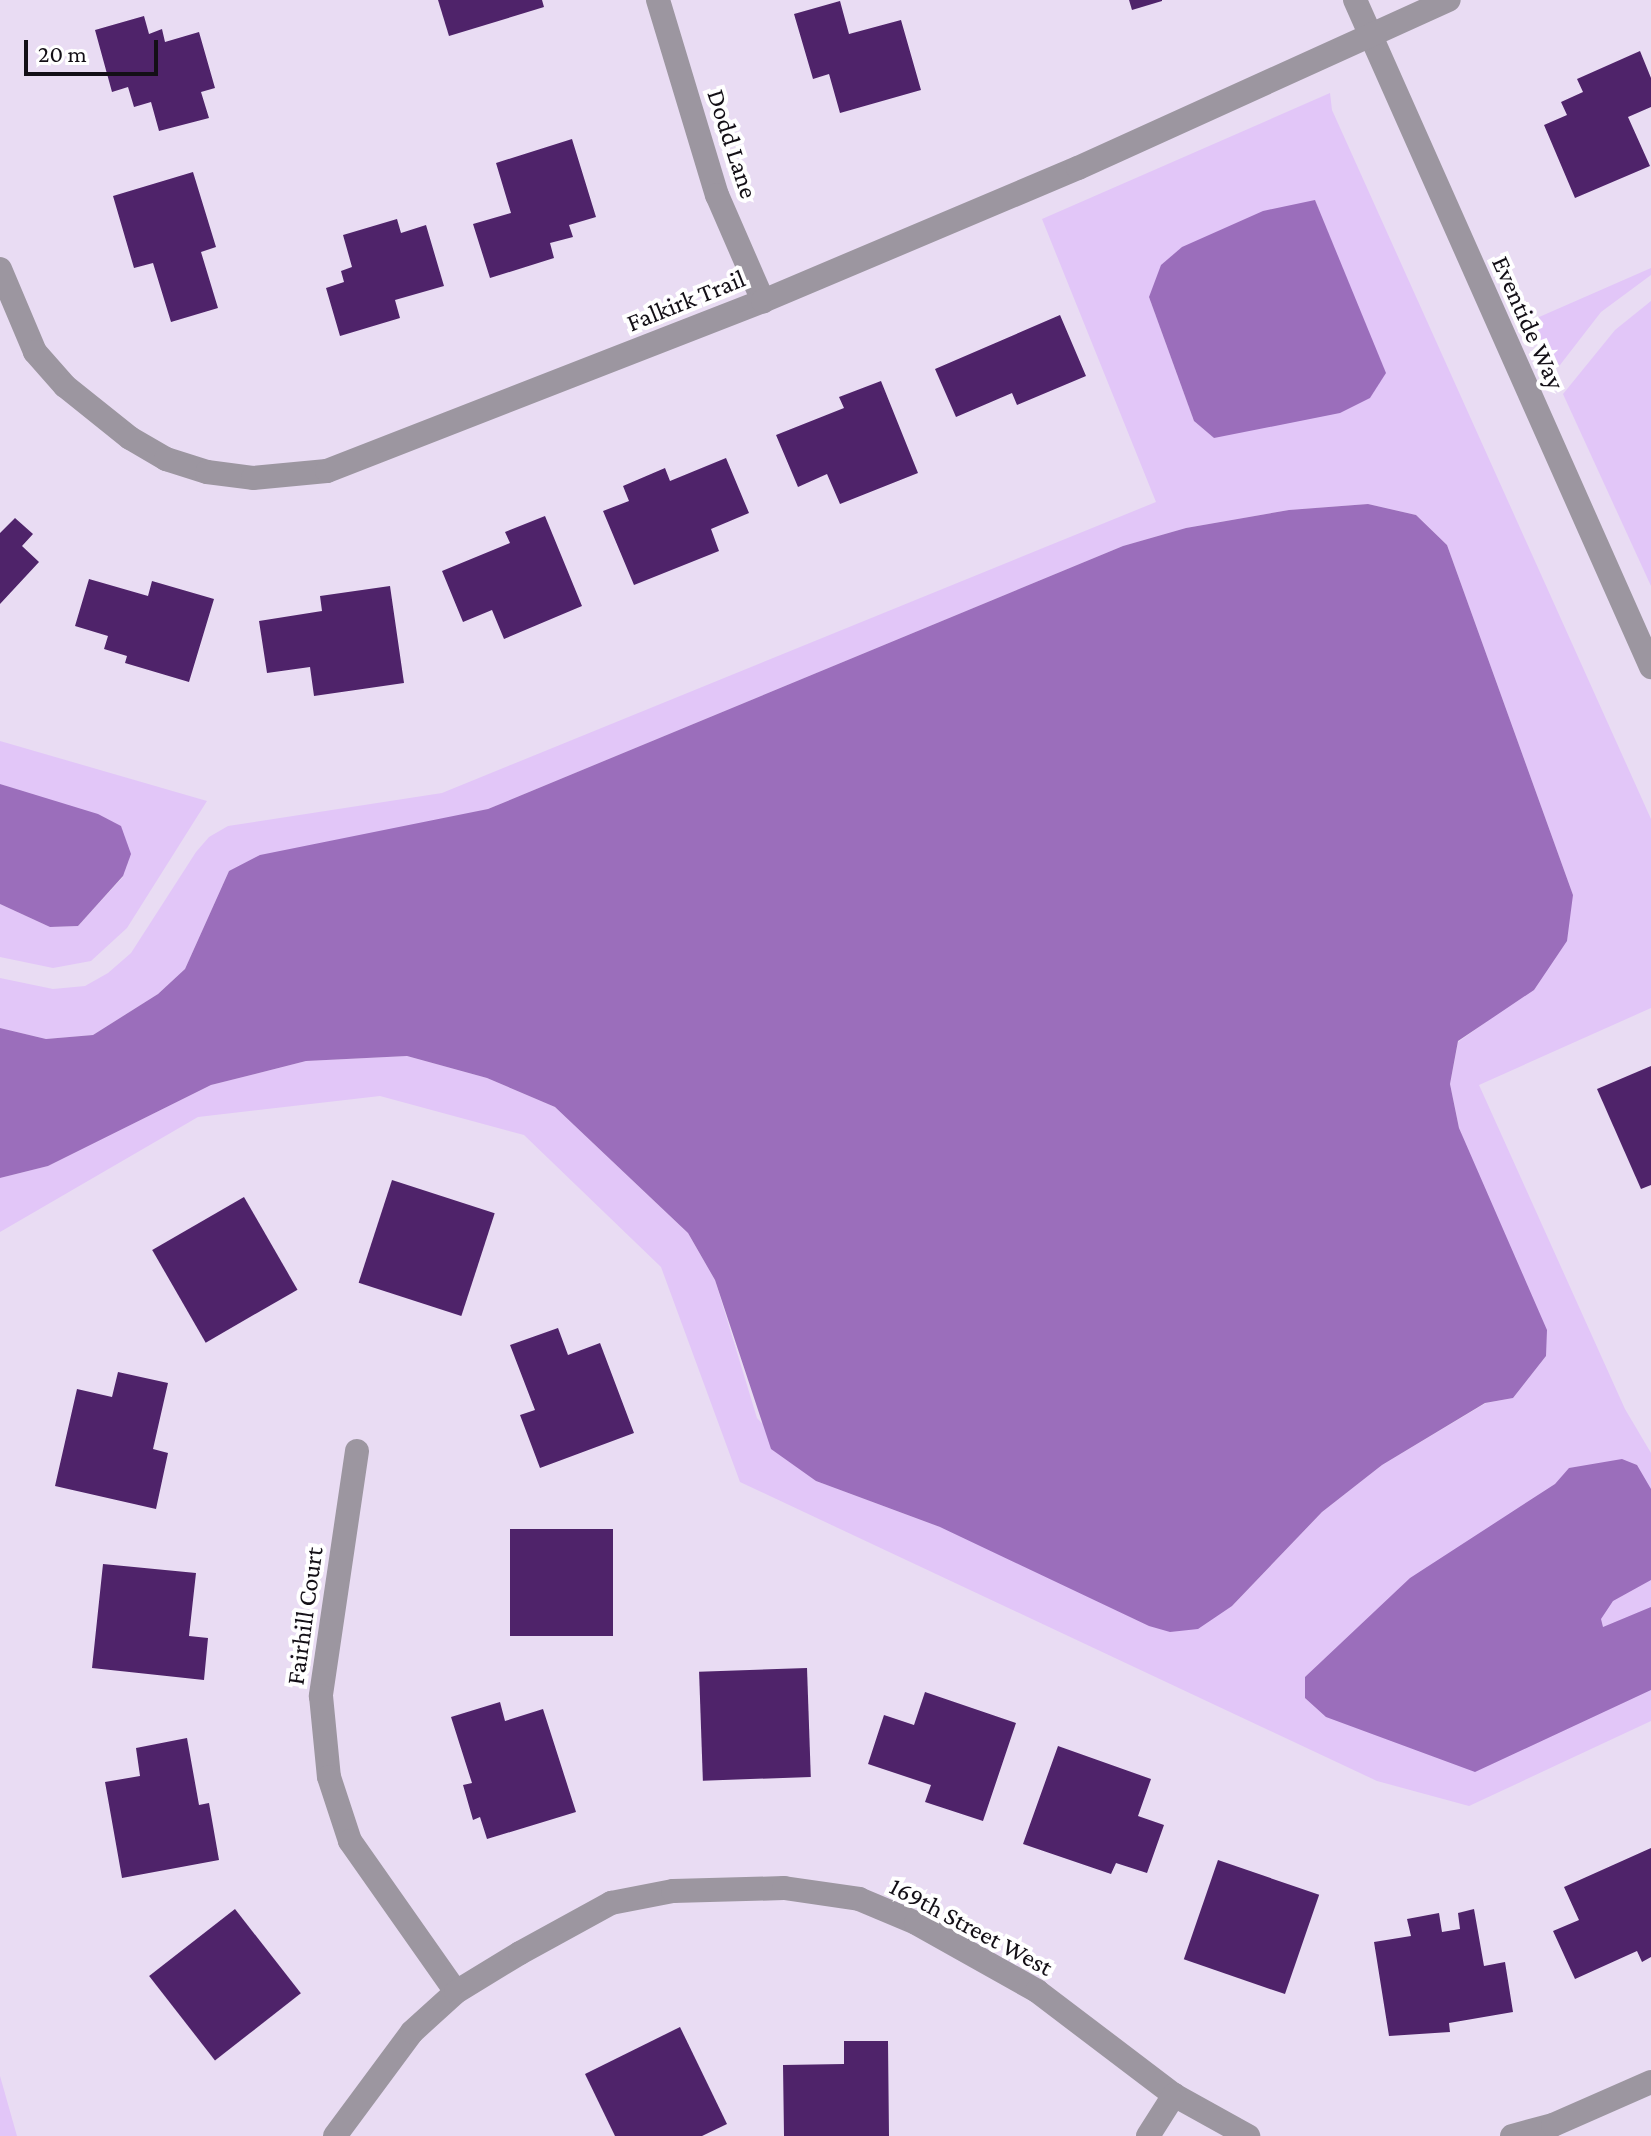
<!DOCTYPE html>
<html>
<head>
<meta charset="utf-8">
<style>
	body { margin:0 }
	#map { position:relative; width:1651px; height:2136px; overflow:hidden; background:#e9dcf3; font-family:"Crimson Pro",serif }
	div>[style] { position:absolute }
	.green>* { inset:0; background:#e2c6f8 }
	.water>* { inset:0; background:#9b6ebb }
	.building>* { inset:0; background:#4f236a; transform-origin:0 0 }
	.minor>* { height:24px; margin:-12px; padding:0 12px; transform-origin:12px; border-radius:12px; background:#9c96a0 }
	span { translate:-50% -50%; white-space:nowrap; text-align:center; line-height:1.15; -webkit-text-stroke:8px #fff; paint-order:stroke }
	.street-label { font-size:26px; color:#130f16 }
	.scale { position:absolute; left:24px; top:40px; width:134px; height:36px; box-sizing:border-box; border:4px solid #130f16; border-top:0; padding-left:10px; font-size:24px; line-height:28px; white-space:nowrap; color:#130f16; -webkit-text-stroke:6px #fff; paint-order:stroke }
</style>
</head>
<body>
<div id="map">
	<div class="green">
		<div style="clip-path:polygon(evenodd,1330px 93px,1332px 110px,1651px 819px,1651px 1008px,1479px 1085px,1625px 1409px,1651px 1453px,1651px 1721px,1469px 1806px,1377px 1781px,740px 1482px,661px 1267px,524px 1135px,380px 1096px,198px 1117px,0 1232px,0 1178px,48px 1166px,211px 1085px,306px 1061px,407px 1056px,487px 1078px,555px 1107px,688px 1233px,715px 1280px,757px 1418px,816px 1481px,940px 1527px,1232px 1606px,1322px 1512px,1382px 1465px,1486px 1403px,1513px 1398px,1546px 1356px,1459px 1128px,1450px 1084px,1458px 1042px,1486px 1022px,1573px 895px,1447px 545px,1416px 515px,1368px 504px,1289px 510px,1186px 528px,1123px 546px,488px 809px,229px 871px,185px 969px,158px 994px,93px 1035px,46px 1039px,0 1028px,0 978px,53px 989px,85px 986px,108px 973px,131px 953px,196px 852px,209px 837px,228px 826px,442px 793px,1156px 502px,1042px 219px,1330px 93px,1315px 200px,1348px 283px,1214px 438px,1194px 421px,1149px 297px,1315px 200px)"></div>
		<div style="clip-path:polygon(1651px 268px,1651px 275px,1601px 312px,1560px 365px,1551px 367px,1530px 321px)"></div>
		<div style="clip-path:polygon(1651px 301px,1651px 586px,1563px 394px,1615px 330px)"></div>
		<div style="clip-path:polygon(0 741px,207px 801px,127px 928px,91px 961px,53px 968px,0 957px,0 904px,50px 927px,78px 926px,123px 877px,121px 826px,0 784px)"></div>
		<div style="clip-path:polygon(0 2076px,17px 2136px,0 2136px)"></div>
	</div>
	<div class="water">
		<div style="clip-path:polygon(1315px 200px,1386px 373px,1370px 398px,1340px 413px,1214px 438px,1194px 421px,1149px 297px,1161px 265px,1182px 247px,1263px 211px)"></div>
		<div style="clip-path:polygon(1368px 504px,1416px 515px,1447px 545px,1573px 895px,1567px 941px,1534px 990px,1458px 1041px,1450px 1084px,1459px 1128px,1547px 1330px,1546px 1356px,1513px 1398px,1485px 1403px,1382px 1465px,1322px 1512px,1232px 1606px,1198px 1629px,1170px 1632px,1149px 1626px,940px 1527px,816px 1481px,771px 1449px,715px 1280px,688px 1233px,555px 1107px,487px 1078px,407px 1056px,306px 1061px,211px 1085px,48px 1166px,0 1178px,0 1028px,46px 1039px,93px 1035px,158px 994px,185px 969px,229px 871px,260px 855px,488px 809px,1123px 546px,1186px 528px,1289px 510px)"></div>
		<div style="clip-path:polygon(0 784px,98px 814px,121px 826px,131px 854px,123px 876px,78px 926px,50px 927px,0 904px)"></div>
		<div style="clip-path:polygon(1622px 1459px,1637px 1465px,1651px 1489px,1651px 1580px,1613px 1601px,1601px 1619px,1603px 1627px,1651px 1607px,1651px 1690px,1475px 1772px,1326px 1717px,1305px 1698px,1305px 1677px,1410px 1578px,1555px 1484px,1569px 1468px)"></div>
	</div>
	<div class="building">
		<div style="clip-path:polygon(438px 0,542px 0,544px 7px,449px 36px)"></div>
		<div style="clip-path:polygon(1129px 0,1162px 0,1162px 1px,1132px 10px)"></div>
		<div style="clip-path:polygon(840px 1px,849px 34px,901px 20px,921px 90px,840px 113px,829px 74px,813px 79px,794px 14px)"></div>
		<div style="clip-path:polygon(144px 16px,149px 34px,162px 29px,165px 42px,199px 32px,215px 88px,201px 92px,209px 118px,159px 131px,151px 102px,134px 107px,128px 87px,112px 92px,95px 30px)"></div>
		<div style="clip-path:polygon(1640px 51px,1651px 78px,1651px 107px,1628px 117px,1650px 166px,1575px 198px,1544px 125px,1567px 115px,1561px 102px,1583px 92px,1577px 79px)"></div>
		<div style="clip-path:polygon(572px 139px,596px 217px,569px 225px,573px 237px,550px 243px,554px 258px,490px 278px,473px 224px,511px 213px,496px 163px)"></div>
		<div style="clip-path:polygon(193px 172px,216px 247px,201px 252px,218px 308px,171px 322px,153px 263px,134px 268px,113px 196px)"></div>
		<div style="clip-path:polygon(397px 219px,401px 233px,426px 225px,444px 286px,395px 300px,400px 318px,340px 336px,326px 288px,344px 282px,341px 271px,352px 267px,343px 235px)"></div>
		<div style="clip-path:polygon(1060px 315px,1086px 376px,1017px 405px,1012px 393px,956px 417px,935px 369px)"></div>
		<div style="clip-path:polygon(881px 381px,918px 473px,840px 504px,827px 474px,798px 487px,776px 435px,844px 408px,839px 397px)"></div>
		<div style="clip-path:polygon(726px 458px,749px 513px,711px 529px,719px 551px,634px 585px,603px 511px,629px 501px,623px 486px,665px 468px,670px 481px)"></div>
		<div style="clip-path:polygon(545px 516px,582px 606px,504px 639px,492px 610px,463px 622px,442px 571px,510px 543px,505px 532px)"></div>
		<div style="clip-path:polygon(15px 518px,33px 534px,22px 546px,39px 562px,0 604px,0 533px)"></div>
		<div style="clip-path:polygon(89px 579px,148px 596px,152px 581px,214px 599px,189px 682px,125px 663px,127px 656px,104px 649px,108px 636px,75px 626px)"></div>
		<div style="clip-path:polygon(390px 586px,404px 683px,314px 696px,310px 667px,267px 673px,259px 621px,322px 611px,320px 596px)"></div>
		<div style="clip-path:polygon(1651px 1066px,1651px 1185px,1641px 1189px,1597px 1089px)"></div>
		<div style="left:392px;top:1180px;width:108px;height:108px;rotate:18deg"></div>
		<div style="left:244px;top:1197px;width:107px;height:106px;rotate:60deg"></div>
		<div style="clip-path:polygon(558px 1328px,568px 1355px,600px 1343px,634px 1433px,540px 1468px,520px 1415px,535px 1410px,510px 1345px)"></div>
		<div style="clip-path:polygon(118px 1372px,168px 1383px,153px 1449px,168px 1453px,156px 1509px,55px 1486px,77px 1389px,112px 1397px)"></div>
		<div style="left:510px;top:1529px;width:103px;height:107px"></div>
		<div style="clip-path:polygon(103px 1564px,196px 1573px,189px 1636px,208px 1638px,204px 1680px,92px 1668px)"></div>
		<div style="left:807px;top:1668px;width:109px;height:108px;rotate:88deg"></div>
		<div style="clip-path:polygon(925px 1692px,1016px 1723px,983px 1821px,925px 1802px,931px 1785px,868px 1764px,884px 1715px,914px 1725px)"></div>
		<div style="clip-path:polygon(500px 1702px,505px 1721px,543px 1709px,576px 1812px,487px 1839px,480px 1817px,473px 1820px,463px 1785px,472px 1783px,451px 1717px)"></div>
		<div style="clip-path:polygon(187px 1738px,199px 1805px,209px 1803px,219px 1860px,122px 1878px,105px 1782px,140px 1776px,136px 1748px)"></div>
		<div style="clip-path:polygon(1058px 1746px,1151px 1779px,1138px 1816px,1164px 1825px,1147px 1873px,1116px 1863px,1111px 1874px,1023px 1844px)"></div>
		<div style="clip-path:polygon(1651px 1848px,1651px 1957px,1642px 1962px,1637px 1951px,1575px 1979px,1553px 1931px,1579px 1920px,1564px 1887px)"></div>
		<div style="left:1218px;top:1860px;width:107px;height:105px;rotate:19deg"></div>
		<div style="left:235px;top:1909px;width:107px;height:109px;rotate:52deg"></div>
		<div style="clip-path:polygon(1474px 1909px,1484px 1966px,1505px 1962px,1513px 2012px,1449px 2023px,1450px 2032px,1389px 2036px,1374px 1942px,1411px 1936px,1407px 1919px,1439px 1913px,1442px 1932px,1460px 1929px,1458px 1913px)"></div>
		<div style="clip-path:polygon(680px 2027px,727px 2124px,702px 2136px,615px 2136px,585px 2074px)"></div>
		<div style="clip-path:polygon(844px 2041px,888px 2041px,889px 2136px,784px 2136px,783px 2065px,844px 2064px)"></div>
	</div>
	<div class="minor">
		<div style="left:658px;top:0;width:204px;rotate:73.2deg"></div>
		<div style="left:717px;top:195px;width:116px;rotate:66.5deg"></div>
		<div style="left:1355px;top:0;width:730px;rotate:66.07deg"></div>
		<div style="left:0;top:269px;width:90px;rotate:67.1deg"></div>
		<div style="left:35px;top:352px;width:45px;rotate:48.6deg"></div>
		<div style="left:65px;top:386px;width:83px;rotate:38.7deg"></div>
		<div style="left:130px;top:438px;width:42px;rotate:30.3deg"></div>
		<div style="left:166px;top:459px;width:43px;rotate:17.6deg"></div>
		<div style="left:207px;top:472px;width:46px;rotate:7.4deg"></div>
		<div style="left:253px;top:478px;width:74px;rotate:-5.4deg"></div>
		<div style="left:327px;top:471px;width:468px;rotate:-21.3deg"></div>
		<div style="left:763px;top:301px;width:342px;rotate:-22.9deg"></div>
		<div style="left:1078px;top:168px;width:407px;rotate:-24.4deg"></div>
		<div style="left:357px;top:1451px;width:248px;rotate:98.4deg"></div>
		<div style="left:321px;top:1696px;width:81px;rotate:84.4deg"></div>
		<div style="left:329px;top:1777px;width:67px;rotate:71.8deg"></div>
		<div style="left:350px;top:1841px;width:184px;rotate:54.9deg"></div>
		<div style="left:335px;top:2136px;width:129px;rotate:-53.5deg"></div>
		<div style="left:412px;top:2032px;width:59px;rotate:-42.3deg"></div>
		<div style="left:456px;top:1992px;width:75px;rotate:-31.4deg"></div>
		<div style="left:520px;top:1953px;width:104px;rotate:-28.8deg"></div>
		<div style="left:611px;top:1903px;width:63px;rotate:-11deg"></div>
		<div style="left:673px;top:1891px;width:111px;rotate:-1.5deg"></div>
		<div style="left:784px;top:1888px;width:76px;rotate:8.3deg"></div>
		<div style="left:859px;top:1899px;width:62px;rotate:22.8deg"></div>
		<div style="left:916px;top:1923px;width:139px;rotate:29.3deg"></div>
		<div style="left:1037px;top:1991px;width:172px;rotate:37.2deg"></div>
		<div style="left:1174px;top:2095px;width:85px;rotate:29deg"></div>
		<div style="left:1148px;top:2136px;width:49px;rotate:-57.6deg"></div>
		<div style="left:1512px;top:2136px;width:42px;rotate:-15deg"></div>
		<div style="left:1553px;top:2125px;width:107px;rotate:-23.7deg"></div>
	</div>
	<div class="street-label">
		<span style="left:732px;top:144px;rotate:72deg">Dodd Lane</span>
		<span style="left:686px;top:301px;rotate:-22deg">Falkirk Trail</span>
		<span style="left:1528px;top:323px;rotate:66deg">Eventide Way</span>
		<span style="left:305px;top:1616px;rotate:-82deg">Fairhill Court</span>
		<span style="left:971px;top:1927px;rotate:28deg">169th Street West</span>
	</div>
	<div class="scale">20 m</div>
</div>
</body>
</html>
